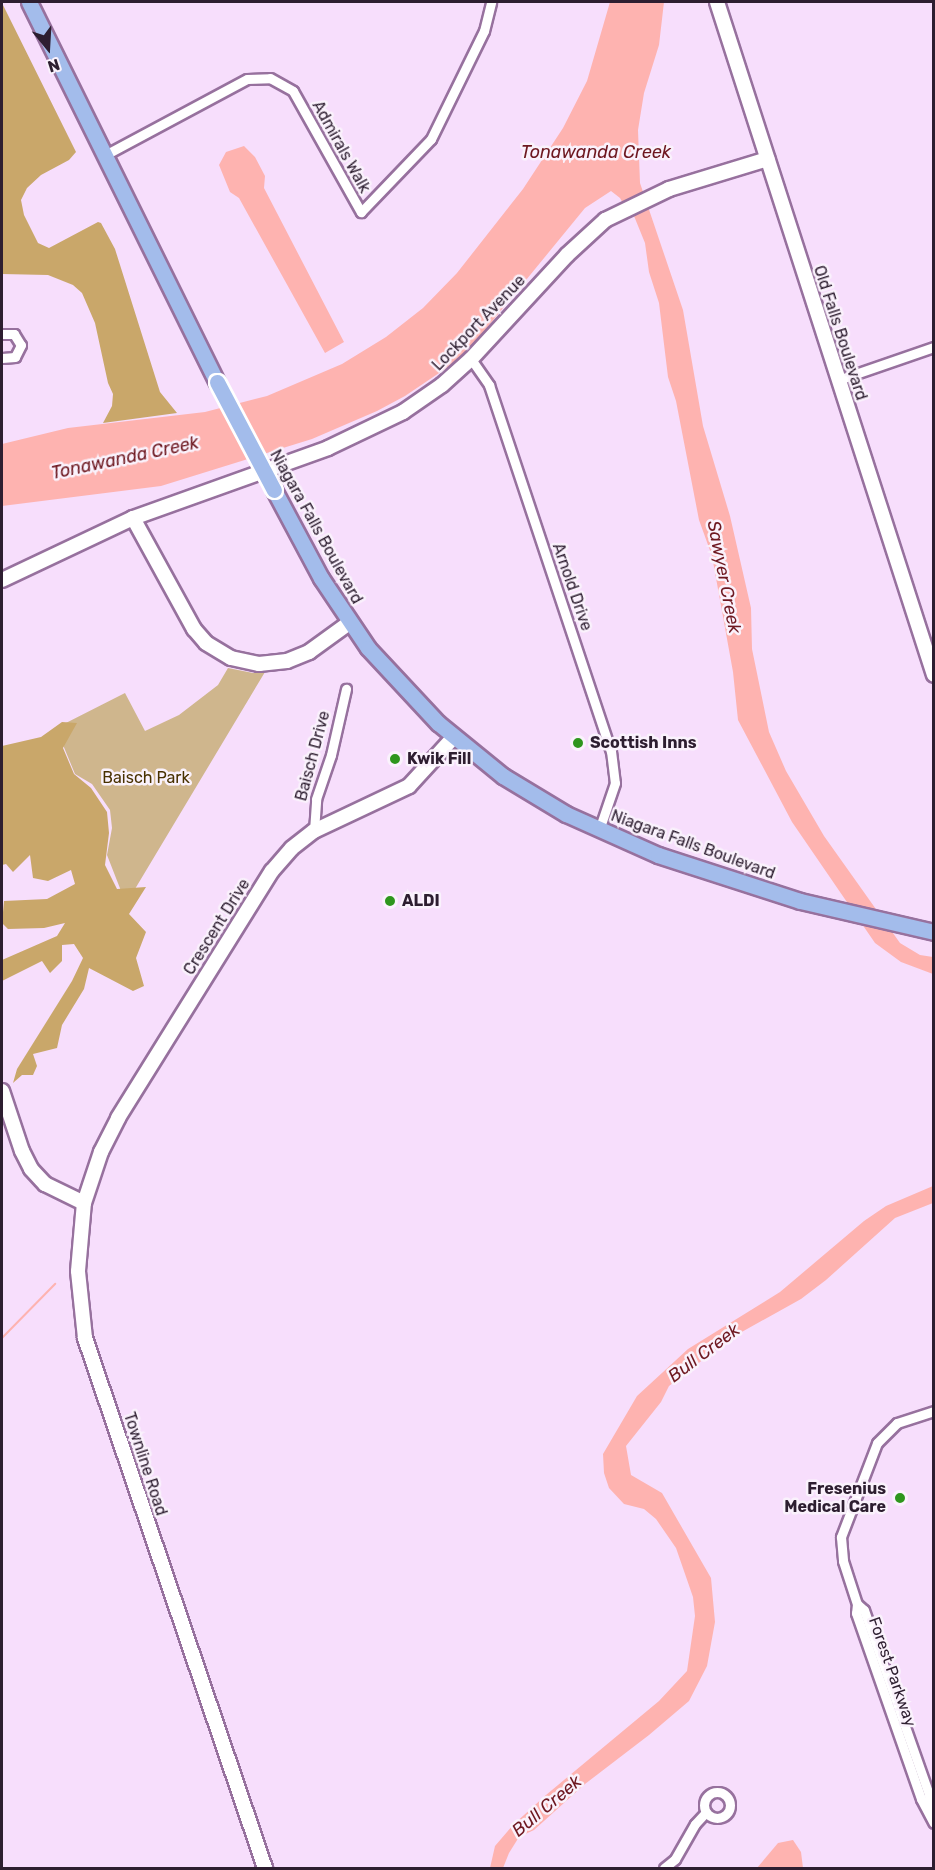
<!DOCTYPE html>
<html>
<head>
<meta charset="utf-8">
<style>
	body { margin:0 }
	#map { position:relative; width:935px; height:1870px; overflow:hidden; background:#f7defc; font-family:Rubik,sans-serif }
	div>[style] { position:absolute }
	.green>* { inset:0; background:#cfb68d }
	.forest>* { inset:0; background:#c9a76a }
	.water>* { inset:0; background:#feb3b0 }
	.stream>* { height:2px; margin:-1px; padding:0 1px; transform-origin:1px; border-radius:1px; background:#feb3b0 }
	.roads { filter:drop-shadow(2px 0 #97719e) drop-shadow(-2px 0 #97719e) drop-shadow(0 2px #97719e) drop-shadow(0 -2px #97719e) }
	.street>* { height:9px; margin:-4.5px; padding:0 4.5px; transform-origin:4.5px; border-radius:4.5px; background:#fff }
	.street>.ring { margin:-4.5px; padding:0; box-sizing:content-box; background:none; border:9px solid #fff; border-radius:50% }
	.secondary>* { height:14px; margin:-7px; padding:0 7px; transform-origin:7px; border-radius:7px; background:#fff }
	.primary>* { height:15px; margin:-7.5px; padding:0 7.5px; transform-origin:7.5px; border-radius:7.5px; background:#a3bceb }
	.bridges { filter:drop-shadow(2px 0 #fff) drop-shadow(-2px 0 #fff) drop-shadow(0 2px #fff) drop-shadow(0 -2px #fff) }
	.primary-bridge>* { height:15px; margin:-7.5px; padding:0 7.5px; transform-origin:7.5px; border-radius:7.5px; background:#a3bceb }
	.dots>* { width:16px; height:16px; translate:-50% -50%; box-sizing:border-box; border:3px solid #faf2fc; border-radius:50% }
	span { translate:-50% -50%; white-space:nowrap; text-align:center; line-height:1.15; -webkit-text-stroke:5px #faf2fc; paint-order:stroke }
	.street-label { font-size:16px; color:#2d1e30 }
	.poi-label { font-size:16px; color:#2d1e30; font-weight:700 }
	.left { translate:0 -50%; text-align:left }
	.right { translate:-100% -50%; text-align:right }
	.park-label { font-size:16px; color:#483100 }
	.water-label { font-size:18px; color:#6e1820; font-style:italic }
	.frame { position:absolute; inset:0; border:3px solid #2d1e30; pointer-events:none }
	.north { position:absolute; left:18px; top:18px; width:60px; height:60px; -webkit-text-stroke:4px #faf2fc; paint-order:stroke; rotate:162deg; font-size:16px; font-weight:700; line-height:24px; text-align:center; color:#2d1e30 }
	.north::after { content:''; display:block; margin:auto; width:21px; height:27px; background:#2d1e30; clip-path:polygon(50% 0,100% 100%,50% 72%,0 100%) }
</style>
</head>
<body>
<div id="map">
	<div class="green">
		<div style="clip-path:polygon(228px 668px,253px 673px,265px 672px,135px 889px,123px 896px,107px 855px,112px 828px,110px 810px,92px 784px,75px 774px,56px 728px,125px 693px,145px 731px,179px 715px,218px 685px)"></div>
	</div>
	<div class="forest">
		<div style="clip-path:polygon(2px 3px,76px 152px,69px 160px,41px 175px,27px 188px,21px 200px,24px 215px,38px 243px,49px 248px,98px 222px,101px 223px,115px 249px,160px 392px,177px 413px,103px 423px,112px 406px,113px 394px,108px 383px,95px 323px,82px 293px,73px 285px,48px 275px,2px 274px)"></div>
		<div style="clip-path:polygon(62px 722px,77px 723px,63px 748px,74px 774px,91px 788px,107px 812px,109px 833px,105px 865px,117px 889px,146px 887px,129px 914px,146px 932px,136px 958px,144px 986px,133px 991px,89px 968px,84px 989px,62px 1025px,57px 1048px,33px 1054px,37px 1066px,33px 1075px,22px 1075px,13px 1083px,17px 1069px,72px 981px,83px 958px,74px 944px,62px 945px,62px 961px,50px 973px,42px 961px,2px 981px,2px 960px,57px 936px,65px 923px,44px 928px,8px 929px,2px 923px,4px 901px,47px 899px,75px 884px,71px 870px,48px 881px,33px 878px,30px 855px,13px 872px,6px 864px,2px 865px,2px 746px,41px 737px)"></div>
	</div>
	<div class="water">
		<div style="clip-path:polygon(610px 2px,664px 2px,659px 45px,644px 93px,638px 130px,640px 183px,683px 310px,703px 426px,730px 516px,751px 608px,752px 649px,769px 732px,786px 771px,824px 836px,900px 943px,920px 955px,933px 957px,933px 974px,901px 962px,875px 943px,792px 822px,738px 720px,733px 672px,712px 556px,699px 520px,676px 401px,668px 377px,659px 303px,649px 272px,645px 243px,634px 216px,630px 216px,620px 198px,611px 191px,585px 208px,472px 346px,448px 367px,405px 396px,377px 411px,312px 439px,161px 486px,2px 506px,2px 444px,68px 428px,205px 412px,267px 396px,342px 364px,386px 337px,423px 308px,457px 273px,523px 189px,563px 128px,587px 81px)"></div>
		<div style="clip-path:polygon(244px 146px,255px 157px,265px 176px,264px 188px,344px 342px,325px 353px,239px 198px,230px 192px,219px 165px,226px 152px)"></div>
		<div style="clip-path:polygon(933px 1186px,933px 1203px,895px 1218px,826px 1280px,801px 1299px,731px 1338px,669px 1386px,661px 1402px,626px 1446px,631px 1475px,662px 1493px,711px 1578px,715px 1622px,707px 1666px,689px 1701px,649px 1735px,585px 1784px,534px 1830px,519px 1837px,509px 1853px,503px 1868px,490px 1868px,495px 1846px,513px 1825px,546px 1795px,659px 1701px,687px 1671px,695px 1616px,693px 1597px,676px 1548px,656px 1519px,644px 1509px,624px 1504px,609px 1488px,604px 1473px,603px 1454px,637px 1396px,688px 1349px,780px 1292px,864px 1221px,886px 1206px)"></div>
		<div style="clip-path:polygon(793px 1840px,801px 1852px,803px 1868px,757px 1868px,778px 1843px)"></div>
	</div>
	<div class="stream">
		<div style="left:2px;top:1338px;width:76px;rotate:-45.5deg"></div>
	</div>
	<div class="roads">
		<div class="street">
			<div style="left:105px;top:155px;width:161px;rotate:-28.2deg"></div>
			<div style="left:247px;top:79px;width:23px;rotate:-2deg"></div>
			<div style="left:270px;top:78px;width:26px;rotate:29deg"></div>
			<div style="left:293px;top:91px;width:139px;rotate:60.7deg"></div>
			<div style="left:361px;top:212px;width:101px;rotate:-46.2deg"></div>
			<div style="left:431px;top:139px;width:120px;rotate:-63.9deg"></div>
			<div style="left:484px;top:31px;width:30px;rotate:-76deg"></div>
			<div style="left:2px;top:334px;width:12px"></div>
			<div style="left:14px;top:334px;width:13px;rotate:58deg"></div>
			<div style="left:21px;top:345px;width:13px;rotate:117deg"></div>
			<div style="left:15px;top:357px;width:13px;rotate:176deg"></div>
			<div style="left:471px;top:359px;width:32px;rotate:55deg"></div>
			<div style="left:489px;top:385px;width:386px;rotate:71.6deg"></div>
			<div style="left:611px;top:751px;width:32px;rotate:83deg"></div>
			<div style="left:615px;top:783px;width:50px;rotate:108.8deg"></div>
			<div style="left:838px;top:380px;width:102px;rotate:-19deg"></div>
			<div style="left:314px;top:831px;width:32px;rotate:-86deg"></div>
			<div style="left:316px;top:799px;width:46px;rotate:-71.2deg"></div>
			<div style="left:331px;top:755px;width:68px;rotate:-77.2deg"></div>
			<div style="left:934px;top:1411px;width:39px;rotate:162deg"></div>
			<div style="left:897px;top:1423px;width:28px;rotate:135deg"></div>
			<div style="left:877px;top:1443px;width:101px;rotate:111deg"></div>
			<div style="left:841px;top:1537px;width:24px;rotate:85deg"></div>
			<div style="left:843px;top:1561px;width:45px;rotate:72deg"></div>
			<div style="left:857px;top:1604px;width:9px;rotate:96deg"></div>
			<div style="left:856px;top:1613px;width:197px;rotate:70.7deg"></div>
			<div style="left:921px;top:1799px;width:27px;rotate:62deg"></div>
			<div style="left:857px;top:1604px;width:9px;rotate:41deg"></div>
			<div style="left:864px;top:1610px;width:196px;rotate:70.6deg"></div>
			<div style="left:929px;top:1795px;width:19px;rotate:84deg"></div>
			<div class="ring" style="left:704px;top:1792px;width:17px;height:17px"></div>
			<div style="left:664px;top:1868px;width:14px;rotate:-39deg"></div>
			<div style="left:675px;top:1859px;width:40px;rotate:-60.3deg"></div>
			<div style="left:695px;top:1824px;width:16px;rotate:-47deg"></div>
		</div>
		<div class="secondary">
			<div style="left:717px;top:2px;width:707px;rotate:72.13deg"></div>
			<div style="left:133px;top:518px;width:127px;rotate:61.2deg"></div>
			<div style="left:194px;top:629px;width:18px;rotate:49deg"></div>
			<div style="left:206px;top:643px;width:29px;rotate:31deg"></div>
			<div style="left:231px;top:658px;width:29px;rotate:12deg"></div>
			<div style="left:259px;top:664px;width:28px;rotate:-6deg"></div>
			<div style="left:287px;top:661px;width:24px;rotate:-22deg"></div>
			<div style="left:309px;top:652px;width:49px;rotate:-35.9deg"></div>
			<div style="left:2px;top:580px;width:145px;rotate:-25.3deg"></div>
			<div style="left:133px;top:518px;width:207px;rotate:-19.7deg"></div>
			<div style="left:328px;top:448px;width:83px;rotate:-25.6deg"></div>
			<div style="left:403px;top:412px;width:47px;rotate:-34.7deg"></div>
			<div style="left:442px;top:385px;width:39px;rotate:-42deg"></div>
			<div style="left:471px;top:359px;width:142px;rotate:-47.3deg"></div>
			<div style="left:567px;top:255px;width:52px;rotate:-42.6deg"></div>
			<div style="left:605px;top:220px;width:71px;rotate:-25.8deg"></div>
			<div style="left:669px;top:189px;width:103px;rotate:-16.9deg"></div>
			<div style="left:2px;top:1091px;width:63px;rotate:71.6deg"></div>
			<div style="left:22px;top:1151px;width:20px;rotate:63deg"></div>
			<div style="left:31px;top:1169px;width:21px;rotate:47deg"></div>
			<div style="left:45px;top:1184px;width:43px;rotate:26deg"></div>
			<div style="left:265px;top:1868px;width:560px;rotate:-108.76deg"></div>
			<div style="left:85px;top:1338px;width:67px;rotate:-96deg"></div>
			<div style="left:78px;top:1271px;width:68px;rotate:-85deg"></div>
			<div style="left:84px;top:1203px;width:54px;rotate:-71.6deg"></div>
			<div style="left:101px;top:1152px;width:38px;rotate:-63deg"></div>
			<div style="left:118px;top:1118px;width:291px;rotate:-58.1deg"></div>
			<div style="left:272px;top:871px;width:30px;rotate:-49deg"></div>
			<div style="left:292px;top:848px;width:28px;rotate:-38deg"></div>
			<div style="left:314px;top:831px;width:105px;rotate:-25.3deg"></div>
			<div style="left:409px;top:786px;width:65px;rotate:-47.5deg"></div>
		</div>
		<div class="primary">
			<div style="left:29px;top:2px;width:424px;rotate:63.7deg"></div>
			<div style="left:274px;top:490px;width:100px;rotate:61.9deg"></div>
			<div style="left:321px;top:578px;width:84px;rotate:56.1deg"></div>
			<div style="left:368px;top:648px;width:103px;rotate:47deg"></div>
			<div style="left:438px;top:723px;width:84px;rotate:39.2deg"></div>
			<div style="left:503px;top:776px;width:74px;rotate:31.1deg"></div>
			<div style="left:566px;top:814px;width:101px;rotate:24deg"></div>
			<div style="left:658px;top:855px;width:149px;rotate:17.9deg"></div>
			<div style="left:800px;top:901px;width:138px;rotate:13deg"></div>
		</div>
	</div>
	<div class="bridges">
		<div class="primary-bridge">
			<div style="left:217px;top:382px;width:122px;rotate:62.2deg"></div>
		</div>
	</div>
	<div class="dots">
		<div style="left:578px;top:743px;background:#2e961d"></div>
		<div style="left:395px;top:759px;background:#2e961d"></div>
		<div style="left:390px;top:901px;background:#2e961d"></div>
		<div style="left:900px;top:1498px;background:#2e961d"></div>
	</div>
	<div class="street-label">
		<span style="left:341px;top:147px;rotate:61deg">Admirals Walk</span>
		<span style="left:479px;top:323px;rotate:-46deg">Lockport Avenue</span>
		<span style="left:840px;top:333px;rotate:72deg">Old Falls Boulevard</span>
		<span style="left:316px;top:527px;rotate:61deg">Niagara Falls Boulevard</span>
		<span style="left:572px;top:587px;rotate:71deg">Arnold Drive</span>
		<span style="left:313px;top:756px;rotate:-75deg">Baisch Drive</span>
		<span style="left:693px;top:845px;rotate:20deg">Niagara Falls Boulevard</span>
		<span style="left:217px;top:927px;rotate:-58deg">Crescent Drive</span>
		<span style="left:145px;top:1464px;rotate:72deg">Townline Road</span>
		<span style="left:892px;top:1672px;rotate:71deg">Forest Parkway</span>
	</div>
	<div class="poi-label">
		<span class="left" style="left:590px;top:743px">Scottish Inns</span>
		<span class="left" style="left:407px;top:759px">Kwik Fill</span>
		<span class="left" style="left:402px;top:901px">ALDI</span>
		<span class="right" style="left:886px;top:1498px">Fresenius<br>Medical Care</span>
	</div>
	<div class="park-label">
		<span style="left:146px;top:778px">Baisch Park</span>
	</div>
	<div class="water-label">
		<span style="left:596px;top:152px">Tonawanda Creek</span>
		<span style="left:125px;top:458px;rotate:-12deg">Tonawanda Creek</span>
		<span style="left:724px;top:577px;rotate:79deg">Sawyer Creek</span>
		<span style="left:704px;top:1353px;rotate:-37deg">Bull Creek</span>
		<span style="left:547px;top:1806px;rotate:-40deg">Bull Creek</span>
	</div>
	<div class="frame"></div>
	<div class="north">N</div>
</div>
</body>
</html>
